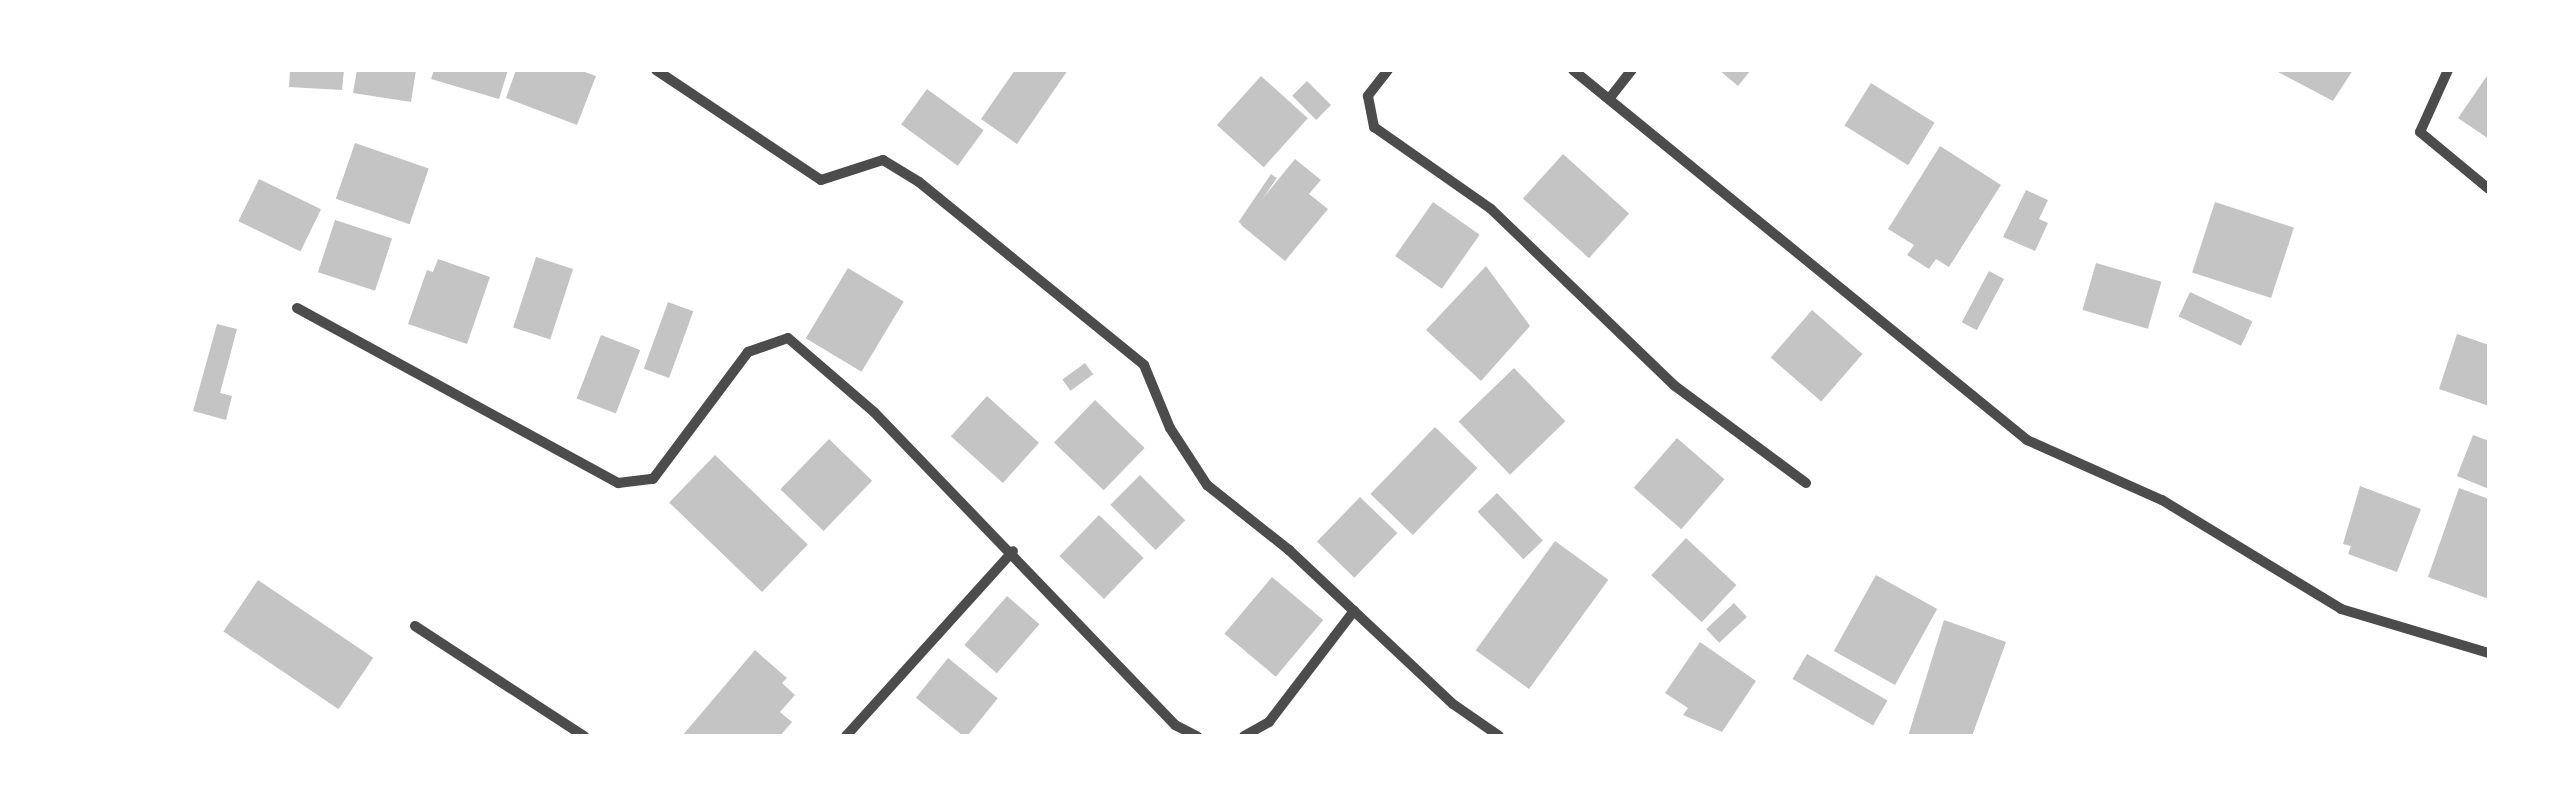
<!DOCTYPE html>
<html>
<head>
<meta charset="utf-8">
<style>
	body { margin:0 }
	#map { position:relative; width:2559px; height:806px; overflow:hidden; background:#fff; font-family:Inter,sans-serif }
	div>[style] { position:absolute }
	.building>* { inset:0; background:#c4c4c4; transform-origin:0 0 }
	.minor>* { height:10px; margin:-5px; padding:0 5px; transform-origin:5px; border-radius:5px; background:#4c4c4c }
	span { translate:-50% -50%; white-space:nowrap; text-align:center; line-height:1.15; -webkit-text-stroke:8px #fff; paint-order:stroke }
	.frame { position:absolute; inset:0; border:72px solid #fff; pointer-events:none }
</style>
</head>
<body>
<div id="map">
	<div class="building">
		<div style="clip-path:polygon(290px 70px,344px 70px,342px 90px,289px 87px)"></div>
		<div style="clip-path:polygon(357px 70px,416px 70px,411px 102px,353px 93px)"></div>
		<div style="clip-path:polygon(434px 70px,508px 70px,499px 99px,431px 79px)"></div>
		<div style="clip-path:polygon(516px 70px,579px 70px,596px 76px,577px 125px,506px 98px)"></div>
		<div style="clip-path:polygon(1015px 70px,1068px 70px,1017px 144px,981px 119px)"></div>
		<div style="clip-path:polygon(1719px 70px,1751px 70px,1738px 86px)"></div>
		<div style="clip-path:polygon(2274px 70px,2353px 70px,2333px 101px)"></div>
		<div style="clip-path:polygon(2489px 73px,2489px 139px,2458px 118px)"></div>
		<div style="left:1261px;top:76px;width:63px;height:66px;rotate:42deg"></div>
		<div style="left:1307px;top:81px;width:34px;height:21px;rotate:45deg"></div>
		<div style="left:1871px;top:83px;width:75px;height:50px;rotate:32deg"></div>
		<div style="left:927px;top:89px;width:70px;height:44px;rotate:36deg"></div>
		<div style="left:355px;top:143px;width:78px;height:59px;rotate:19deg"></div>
		<div style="clip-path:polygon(1940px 146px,2001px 185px,1949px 267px,1936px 259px,1929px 269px,1907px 255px,1914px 245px,1888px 229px)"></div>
		<div style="left:1563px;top:154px;width:89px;height:60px;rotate:42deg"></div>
		<div style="clip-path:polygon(1295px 159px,1321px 180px,1309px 194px,1328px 209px,1285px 261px,1241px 225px)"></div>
		<div style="left:1271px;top:174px;width:7px;height:58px;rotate:34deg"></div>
		<div style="left:259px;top:179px;width:69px;height:47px;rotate:26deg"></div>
		<div style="clip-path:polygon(2026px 190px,2048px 200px,2039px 219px,2048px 223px,2035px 251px,2003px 237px)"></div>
		<div style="left:1433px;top:202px;width:57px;height:66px;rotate:35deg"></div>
		<div style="left:2215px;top:202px;width:83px;height:74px;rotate:18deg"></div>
		<div style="left:335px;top:220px;width:60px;height:55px;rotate:18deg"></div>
		<div style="left:536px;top:257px;width:39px;height:74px;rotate:18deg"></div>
		<div style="clip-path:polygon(438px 259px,490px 277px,467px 344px,408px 324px,427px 270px,433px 272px)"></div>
		<div style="left:2096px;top:263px;width:68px;height:49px;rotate:16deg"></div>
		<div style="clip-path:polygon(1486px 266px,1530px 326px,1481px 381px,1426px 330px)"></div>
		<div style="left:848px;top:268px;width:65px;height:82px;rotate:31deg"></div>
		<div style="left:1989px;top:271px;width:17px;height:58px;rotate:28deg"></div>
		<div style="left:2190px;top:292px;width:69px;height:27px;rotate:25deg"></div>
		<div style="left:668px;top:302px;width:27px;height:71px;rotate:20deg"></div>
		<div style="left:1812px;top:310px;width:67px;height:63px;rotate:41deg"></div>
		<div style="clip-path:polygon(217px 324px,237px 329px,220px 393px,232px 396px,226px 420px,193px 411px)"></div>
		<div style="clip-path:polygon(2457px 334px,2489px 345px,2489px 406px,2439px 389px)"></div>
		<div style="left:601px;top:335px;width:42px;height:68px;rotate:21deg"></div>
		<div style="left:1085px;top:363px;width:14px;height:28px;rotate:54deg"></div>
		<div style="left:1514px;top:368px;width:74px;height:77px;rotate:46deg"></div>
		<div style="left:987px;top:396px;width:70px;height:54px;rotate:42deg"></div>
		<div style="left:1095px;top:400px;width:69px;height:59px;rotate:44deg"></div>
		<div style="left:1435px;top:427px;width:59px;height:93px;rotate:44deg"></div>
		<div style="clip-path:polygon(2473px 435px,2489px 441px,2489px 489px,2457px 476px)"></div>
		<div style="left:1677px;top:438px;width:63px;height:66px;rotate:41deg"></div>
		<div style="left:829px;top:439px;width:60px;height:70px;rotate:44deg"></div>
		<div style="left:715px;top:455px;width:129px;height:66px;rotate:44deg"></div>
		<div style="left:1140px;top:475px;width:64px;height:42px;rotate:45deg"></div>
		<div style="clip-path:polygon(2360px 486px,2421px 509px,2397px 572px,2348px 554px,2351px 546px,2343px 544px)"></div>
		<div style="clip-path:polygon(2459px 488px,2489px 499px,2489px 599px,2428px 577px)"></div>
		<div style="left:1497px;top:493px;width:66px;height:27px;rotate:46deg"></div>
		<div style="left:1360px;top:497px;width:52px;height:62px;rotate:44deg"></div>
		<div style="left:1099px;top:515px;width:62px;height:57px;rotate:44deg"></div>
		<div style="left:1686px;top:538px;width:69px;height:51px;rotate:43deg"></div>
		<div style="left:1555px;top:541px;width:66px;height:135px;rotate:36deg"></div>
		<div style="left:1876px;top:575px;width:70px;height:87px;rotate:29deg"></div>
		<div style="left:1272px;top:577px;width:67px;height:74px;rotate:40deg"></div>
		<div style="left:258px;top:580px;width:139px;height:62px;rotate:34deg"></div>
		<div style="left:1007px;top:596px;width:43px;height:65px;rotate:41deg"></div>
		<div style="left:1734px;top:603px;width:19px;height:38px;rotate:47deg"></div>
		<div style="clip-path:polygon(1944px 620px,2006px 642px,1972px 736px,1908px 736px)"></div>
		<div style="clip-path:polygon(1700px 642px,1756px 681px,1722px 732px,1683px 715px,1688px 708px,1665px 693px)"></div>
		<div style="clip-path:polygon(755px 650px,787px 678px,782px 683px,795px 695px,780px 712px,792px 722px,780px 736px,682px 736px)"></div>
		<div style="left:1807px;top:654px;width:93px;height:29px;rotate:30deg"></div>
		<div style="left:948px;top:658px;width:64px;height:51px;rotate:39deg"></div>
	</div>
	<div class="minor">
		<div style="left:656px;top:70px;width:198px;rotate:33.7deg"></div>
		<div style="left:821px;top:180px;width:65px;rotate:-17.9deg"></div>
		<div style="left:883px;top:160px;width:42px;rotate:31.4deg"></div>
		<div style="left:919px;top:182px;width:290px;rotate:39.1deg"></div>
		<div style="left:1144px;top:365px;width:68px;rotate:67.6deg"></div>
		<div style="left:1170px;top:428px;width:68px;rotate:57deg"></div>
		<div style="left:1207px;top:485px;width:105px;rotate:38.4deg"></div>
		<div style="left:1289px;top:550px;width:225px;rotate:43.2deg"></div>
		<div style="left:1453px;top:704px;width:56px;rotate:34.8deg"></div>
		<div style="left:1388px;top:70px;width:33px;rotate:128deg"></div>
		<div style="left:1368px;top:96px;width:32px;rotate:79deg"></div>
		<div style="left:1374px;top:127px;width:143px;rotate:35deg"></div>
		<div style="left:1491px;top:209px;width:255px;rotate:43.9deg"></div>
		<div style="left:1675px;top:386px;width:163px;rotate:36.5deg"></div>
		<div style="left:1573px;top:70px;width:586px;rotate:39.18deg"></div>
		<div style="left:2027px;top:440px;width:148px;rotate:24deg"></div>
		<div style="left:2162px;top:500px;width:210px;rotate:31.3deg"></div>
		<div style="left:2341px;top:609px;width:154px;rotate:16.6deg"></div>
		<div style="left:2448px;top:70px;width:68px;rotate:114.3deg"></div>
		<div style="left:2420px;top:132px;width:89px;rotate:39.6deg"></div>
		<div style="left:1609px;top:99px;width:37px;rotate:-52deg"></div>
		<div style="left:297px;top:308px;width:366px;rotate:28.6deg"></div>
		<div style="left:618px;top:483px;width:35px;rotate:-7deg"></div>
		<div style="left:653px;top:479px;width:159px;rotate:-53.2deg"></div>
		<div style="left:748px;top:352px;width:42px;rotate:-19.3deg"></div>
		<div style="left:788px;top:338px;width:113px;rotate:40.7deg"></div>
		<div style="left:874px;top:412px;width:434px;rotate:46.1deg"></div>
		<div style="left:1175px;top:725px;width:25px;rotate:27deg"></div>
		<div style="left:415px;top:626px;width:202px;rotate:33.1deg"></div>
		<div style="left:846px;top:736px;width:249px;rotate:-47.9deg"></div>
		<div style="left:1244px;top:736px;width:29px;rotate:-29deg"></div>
		<div style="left:1269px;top:722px;width:140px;rotate:-52.6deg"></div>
	</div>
	<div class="frame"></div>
</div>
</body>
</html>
